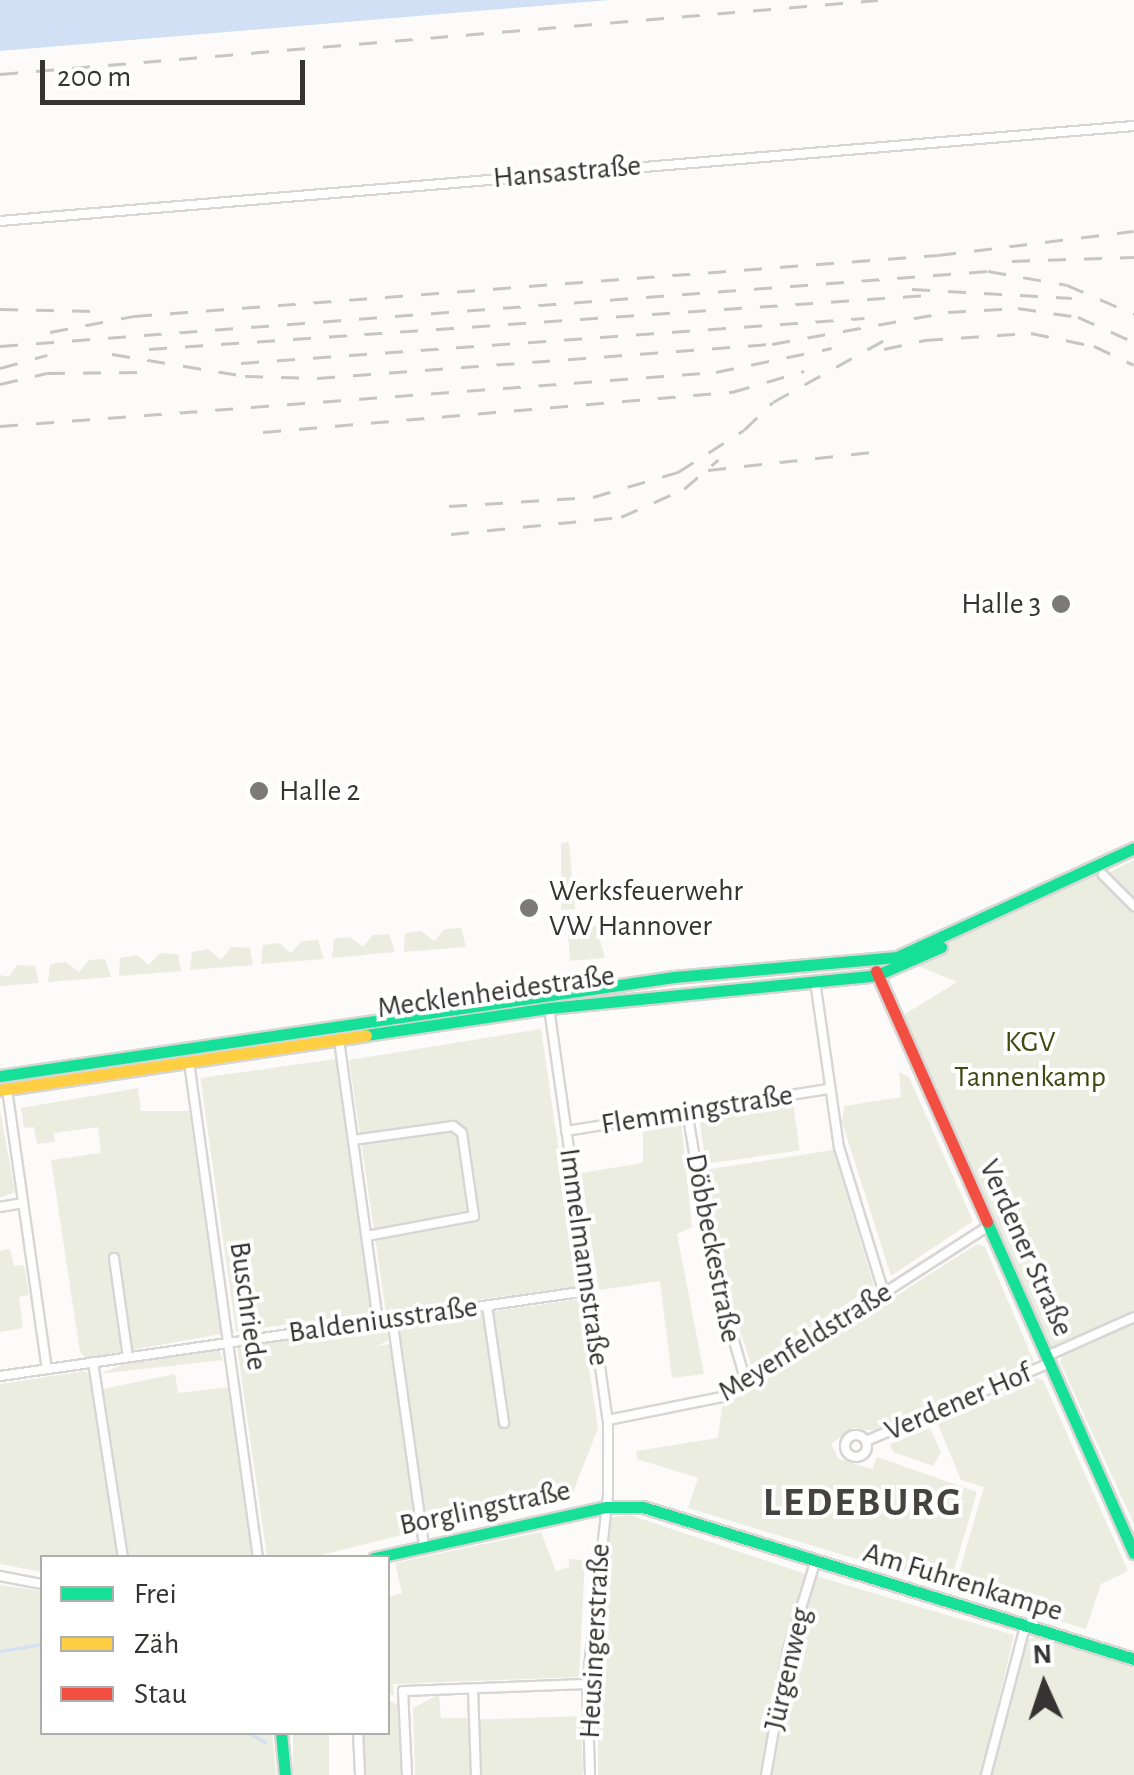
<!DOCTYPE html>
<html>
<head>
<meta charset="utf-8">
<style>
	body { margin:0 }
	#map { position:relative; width:1134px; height:1775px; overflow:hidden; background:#fcfbf9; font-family:"Alegreya Sans",sans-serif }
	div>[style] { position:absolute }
	.green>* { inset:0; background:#ebede1; transform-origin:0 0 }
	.water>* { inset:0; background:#d1e0f5 }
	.stream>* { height:2.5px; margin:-1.25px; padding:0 1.25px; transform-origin:1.25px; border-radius:1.25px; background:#d1e0f5 }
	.roads { filter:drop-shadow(2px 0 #d7d6d5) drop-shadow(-2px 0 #d7d6d5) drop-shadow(0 2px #d7d6d5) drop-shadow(0 -2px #d7d6d5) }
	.street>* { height:8px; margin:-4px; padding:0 4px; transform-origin:4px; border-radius:4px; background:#fffefe }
	.street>.ring { margin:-4px; padding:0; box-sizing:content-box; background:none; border:8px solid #fffefe; border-radius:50% }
	.fast>* { height:11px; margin:-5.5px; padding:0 5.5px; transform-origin:5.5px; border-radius:5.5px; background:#16e098 }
	.slow>* { height:11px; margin:-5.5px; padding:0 5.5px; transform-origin:5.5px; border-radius:5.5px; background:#ffcf43 }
	.jam>* { height:11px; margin:-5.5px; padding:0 5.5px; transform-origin:5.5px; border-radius:5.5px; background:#f24e42 }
	.rail>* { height:2.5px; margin-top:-1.25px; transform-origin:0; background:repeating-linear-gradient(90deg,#c6c6c5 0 18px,transparent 0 36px) }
	.dots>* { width:28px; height:28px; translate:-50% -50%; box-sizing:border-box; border:5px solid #fff; border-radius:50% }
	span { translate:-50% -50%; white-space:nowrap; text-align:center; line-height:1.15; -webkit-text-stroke:8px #fff; paint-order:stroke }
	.street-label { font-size:30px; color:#353433 }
	.poi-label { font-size:30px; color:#353433 }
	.right { translate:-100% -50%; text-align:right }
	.left { translate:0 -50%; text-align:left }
	.park-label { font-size:30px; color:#414a13 }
	.district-label { font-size:40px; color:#444340; font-weight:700; letter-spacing:2.5px }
	.legend { position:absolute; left:40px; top:1555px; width:350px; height:180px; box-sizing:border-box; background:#fff; border:2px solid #aeaead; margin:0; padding:12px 18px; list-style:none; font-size:30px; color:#353433 }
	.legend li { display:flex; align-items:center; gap:20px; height:50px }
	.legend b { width:50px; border:2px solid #aeaead }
	.north { position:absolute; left:994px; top:1635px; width:100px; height:100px; -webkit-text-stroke:8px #fff; paint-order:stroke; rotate:357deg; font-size:28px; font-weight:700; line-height:40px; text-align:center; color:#353433 }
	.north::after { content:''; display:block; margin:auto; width:35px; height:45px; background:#353433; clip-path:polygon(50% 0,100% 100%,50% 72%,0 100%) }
	.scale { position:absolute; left:40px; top:60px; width:265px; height:45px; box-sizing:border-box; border:5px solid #353433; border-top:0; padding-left:12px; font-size:30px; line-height:35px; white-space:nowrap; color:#353433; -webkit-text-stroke:8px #fff; paint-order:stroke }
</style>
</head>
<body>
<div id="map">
	<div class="green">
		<div style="clip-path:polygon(569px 842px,575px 909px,561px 910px,561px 843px)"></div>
		<div style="clip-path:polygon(1134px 860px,1134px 900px,1108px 873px)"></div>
		<div style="clip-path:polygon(1098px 865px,1107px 883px,1134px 906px,1134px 1317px,1047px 1356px,897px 1019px,957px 982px,914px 964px,988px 918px)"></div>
		<div style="clip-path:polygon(579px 918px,584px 927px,596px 926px,605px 958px,570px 961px,567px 919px)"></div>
		<div style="clip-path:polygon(461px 928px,466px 947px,404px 952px,405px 933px,421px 931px,434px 941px,445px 929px)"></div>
		<div style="clip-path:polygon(389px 934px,395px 952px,332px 958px,334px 939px,350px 937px,363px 947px,373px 935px)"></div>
		<div style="clip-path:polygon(318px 940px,324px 959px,261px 964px,263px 945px,279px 943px,291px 953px,302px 941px)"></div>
		<div style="clip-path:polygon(231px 947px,250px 948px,253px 965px,190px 970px,192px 952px,208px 949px,221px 960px)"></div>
		<div style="clip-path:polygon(160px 953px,178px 954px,181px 971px,119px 976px,120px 958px,137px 955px,149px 965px)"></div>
		<div style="clip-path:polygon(105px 959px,111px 977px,48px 982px,50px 964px,66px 962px,79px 972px,89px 960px)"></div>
		<div style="clip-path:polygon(17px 965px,35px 966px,39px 983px,0 986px,0 975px,9px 977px)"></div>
		<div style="clip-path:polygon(541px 1029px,578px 1281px,574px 1287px,386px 1312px,349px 1060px)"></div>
		<div style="left:336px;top:1059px;width:256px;height:137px;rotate:82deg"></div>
		<div style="clip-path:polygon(899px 1072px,909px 1077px,973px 1221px,891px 1276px,842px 1122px,844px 1106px,901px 1097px)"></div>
		<div style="clip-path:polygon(138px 1088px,141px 1111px,189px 1111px,221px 1334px,86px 1358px,80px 1352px,51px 1160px,101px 1153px,98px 1127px,54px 1133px,55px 1142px,37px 1144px,34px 1127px,24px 1128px,21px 1108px)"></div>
		<div style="left:793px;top:1102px;width:49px;height:95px;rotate:82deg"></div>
		<div style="clip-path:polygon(0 1110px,15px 1192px,0 1198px)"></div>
		<div style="clip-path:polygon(681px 1120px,692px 1227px,677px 1234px,704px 1374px,672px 1378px,660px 1281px,599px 1290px,581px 1173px,643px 1163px,643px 1123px)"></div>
		<div style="clip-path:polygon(833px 1150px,874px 1286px,751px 1365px,722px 1275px,704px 1170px)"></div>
		<div style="clip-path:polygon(977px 1244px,985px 1247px,1034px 1362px,878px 1431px,853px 1428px,831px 1444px,839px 1459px,872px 1469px,877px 1457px,977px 1492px,949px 1587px,688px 1508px,698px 1478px,637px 1459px,636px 1451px,718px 1438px,722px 1407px)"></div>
		<div style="clip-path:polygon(10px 1249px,14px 1266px,24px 1265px,29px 1295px,19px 1297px,23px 1328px,0 1332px,0 1251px)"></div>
		<div style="clip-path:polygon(579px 1299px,598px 1428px,570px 1500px,428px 1530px,399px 1325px)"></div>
		<div style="clip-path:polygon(1134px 1323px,1134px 1524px,1060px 1362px,1064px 1353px)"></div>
		<div style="clip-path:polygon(387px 1328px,388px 1341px,376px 1346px,391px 1344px,418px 1531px,313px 1557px,267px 1557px,237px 1347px)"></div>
		<div style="clip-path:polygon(218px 1347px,223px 1360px,99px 1374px,137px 1359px)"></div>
		<div style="clip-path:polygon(85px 1371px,91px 1376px,117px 1557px,42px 1558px,42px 1572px,0 1564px,0 1384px)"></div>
		<div style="clip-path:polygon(175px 1374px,178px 1393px,229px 1387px,253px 1557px,127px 1557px,103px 1389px)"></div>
		<div style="clip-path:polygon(1036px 1378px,1043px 1380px,1128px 1571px,1101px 1584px,1086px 1629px,954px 1590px,984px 1487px,961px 1480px,938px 1424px)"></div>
		<div style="clip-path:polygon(930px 1428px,941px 1452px,933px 1466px,893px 1452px,890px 1444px)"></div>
		<div style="clip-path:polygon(630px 1515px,806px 1574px,762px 1775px,598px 1775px,598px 1630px,612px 1517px)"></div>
		<div style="clip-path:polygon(541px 1532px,556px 1571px,569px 1567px,569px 1559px,585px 1560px,579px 1677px,393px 1684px,394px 1695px,388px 1695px,388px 1597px,402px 1593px,395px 1563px)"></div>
		<div style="clip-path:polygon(816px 1576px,1014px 1635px,981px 1775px,772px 1775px,790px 1664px)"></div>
		<div style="clip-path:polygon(0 1585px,42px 1591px,42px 1732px,272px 1733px,276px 1775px,0 1775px)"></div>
		<div style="clip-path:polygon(1039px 1635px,1134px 1668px,1134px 1775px,991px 1775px,1025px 1641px)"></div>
		<div style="clip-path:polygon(439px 1694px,441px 1718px,469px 1718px,472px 1775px,415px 1775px,413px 1708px)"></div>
		<div style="clip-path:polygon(388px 1700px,401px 1707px,404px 1775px,364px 1775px,362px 1733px,388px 1732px)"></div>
		<div style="left:581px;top:1716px;width:59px;height:101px;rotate:88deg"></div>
		<div style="left:293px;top:1733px;width:36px;height:42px"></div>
	</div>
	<div class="water">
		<div style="clip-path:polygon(0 0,610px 0,0 51px)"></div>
	</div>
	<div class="stream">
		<div style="left:0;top:1651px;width:43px;rotate:-9.5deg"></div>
		<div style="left:247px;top:1732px;width:21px;rotate:29deg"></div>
	</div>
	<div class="roads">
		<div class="street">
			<div style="left:0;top:221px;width:1138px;rotate:-4.79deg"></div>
			<div style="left:1103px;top:875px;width:44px;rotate:45deg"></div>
			<div style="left:815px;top:981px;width:168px;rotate:81.8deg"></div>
			<div style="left:839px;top:1147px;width:153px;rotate:72.9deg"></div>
			<div style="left:549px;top:1008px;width:416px;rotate:81.9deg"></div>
			<div style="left:608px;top:1420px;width:75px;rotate:90deg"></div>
			<div style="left:608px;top:1495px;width:190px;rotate:96.3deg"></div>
			<div style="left:587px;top:1684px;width:91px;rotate:88.1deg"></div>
			<div style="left:339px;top:1040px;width:283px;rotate:82.1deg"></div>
			<div style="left:189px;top:1062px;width:501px;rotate:82.08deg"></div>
			<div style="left:7px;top:1089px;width:283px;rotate:81.9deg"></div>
			<div style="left:687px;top:1111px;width:167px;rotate:80.4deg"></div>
			<div style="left:715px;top:1276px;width:110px;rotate:73.7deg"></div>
			<div style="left:566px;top:1131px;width:266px;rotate:-9.1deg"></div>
			<div style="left:353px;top:1140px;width:101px;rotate:-8deg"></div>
			<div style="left:453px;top:1126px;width:11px;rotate:38deg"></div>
			<div style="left:462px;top:1133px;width:84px;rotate:81.8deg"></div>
			<div style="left:474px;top:1216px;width:109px;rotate:169.4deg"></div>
			<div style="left:0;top:1207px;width:23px;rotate:-10deg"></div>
			<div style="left:114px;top:1258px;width:100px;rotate:82deg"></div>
			<div style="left:487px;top:1306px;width:118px;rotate:81.7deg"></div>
			<div style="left:392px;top:1318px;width:230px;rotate:82deg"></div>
			<div style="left:1047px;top:1356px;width:95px;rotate:-24.1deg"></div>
			<div style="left:93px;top:1362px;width:198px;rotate:81.3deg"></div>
			<div style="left:0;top:1376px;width:593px;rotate:-8.24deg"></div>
			<div style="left:608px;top:1420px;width:116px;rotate:-11.4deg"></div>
			<div style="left:722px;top:1397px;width:316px;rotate:-32.7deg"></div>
			<div class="ring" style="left:845px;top:1435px;width:14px;height:14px"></div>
			<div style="left:866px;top:1441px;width:200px;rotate:-23deg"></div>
			<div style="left:0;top:1576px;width:43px;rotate:10.8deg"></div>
			<div style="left:473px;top:1689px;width:86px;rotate:88deg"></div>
			<div style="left:358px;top:1732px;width:43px;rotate:87.3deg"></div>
			<div style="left:407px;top:1775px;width:84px;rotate:-92.7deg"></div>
			<div style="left:403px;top:1691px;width:184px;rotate:-2.2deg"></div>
			<div style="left:766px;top:1775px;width:127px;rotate:-80deg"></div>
			<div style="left:788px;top:1650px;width:91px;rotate:-72.8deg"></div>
			<div style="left:986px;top:1775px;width:154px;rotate:-75.3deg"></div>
		</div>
		<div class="fast">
			<div style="left:366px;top:1035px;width:185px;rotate:-8.4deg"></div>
			<div style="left:549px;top:1008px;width:330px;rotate:-5.7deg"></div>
			<div style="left:877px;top:975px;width:70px;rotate:-23.6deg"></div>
			<div style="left:0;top:1076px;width:681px;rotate:-8.36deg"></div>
			<div style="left:674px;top:977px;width:224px;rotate:-5.1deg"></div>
			<div style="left:897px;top:957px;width:261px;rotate:-24.7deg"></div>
			<div style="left:987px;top:1222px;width:362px;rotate:66.1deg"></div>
			<div style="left:374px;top:1558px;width:238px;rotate:-12.4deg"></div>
			<div style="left:606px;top:1507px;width:37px"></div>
			<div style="left:643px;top:1507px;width:514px;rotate:17.2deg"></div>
			<div style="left:281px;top:1732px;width:43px;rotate:84.7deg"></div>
		</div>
		<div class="slow">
			<div style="left:0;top:1090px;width:370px;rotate:-8.5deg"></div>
		</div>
		<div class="jam">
			<div style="left:876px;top:971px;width:274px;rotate:66.1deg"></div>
		</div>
	</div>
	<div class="rail">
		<div style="left:0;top:74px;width:881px;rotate:-4.82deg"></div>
		<div style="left:1012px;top:261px;width:122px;rotate:-1.9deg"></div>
		<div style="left:912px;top:289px;width:160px;rotate:3.2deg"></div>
		<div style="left:0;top:309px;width:97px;rotate:1.2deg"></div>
		<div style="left:50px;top:332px;width:86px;rotate:-10.8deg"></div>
		<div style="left:134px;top:316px;width:806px;rotate:-4.34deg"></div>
		<div style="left:938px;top:255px;width:197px;rotate:-7deg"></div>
		<div style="left:0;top:346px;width:991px;rotate:-4.34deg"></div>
		<div style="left:988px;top:271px;width:80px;rotate:10deg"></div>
		<div style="left:1067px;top:285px;width:73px;rotate:23.4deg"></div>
		<div style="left:149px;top:349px;width:780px;rotate:-3.97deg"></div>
		<div style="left:884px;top:349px;width:42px;rotate:-12.4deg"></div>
		<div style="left:925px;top:340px;width:106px;rotate:-3.8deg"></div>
		<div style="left:1031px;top:333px;width:64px;rotate:11.7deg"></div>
		<div style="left:1094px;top:346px;width:44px;rotate:25.4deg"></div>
		<div style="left:112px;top:354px;width:135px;rotate:9.4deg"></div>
		<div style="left:245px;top:376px;width:72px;rotate:1.6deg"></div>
		<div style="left:317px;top:378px;width:456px;rotate:-4.3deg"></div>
		<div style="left:772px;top:344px;width:179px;rotate:-10.3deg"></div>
		<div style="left:948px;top:312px;width:70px;rotate:-3.3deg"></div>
		<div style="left:1018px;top:308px;width:61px;rotate:8.5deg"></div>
		<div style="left:1078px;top:317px;width:61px;rotate:24.1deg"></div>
		<div style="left:241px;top:363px;width:625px;rotate:-4.13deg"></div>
		<div style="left:0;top:368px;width:49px;rotate:-15.5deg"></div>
		<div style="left:0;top:384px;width:48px;rotate:-13.2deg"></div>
		<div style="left:47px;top:373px;width:96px;rotate:-0.6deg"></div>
		<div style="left:0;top:426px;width:718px;rotate:-4.31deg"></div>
		<div style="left:716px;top:372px;width:118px;rotate:-11.7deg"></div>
		<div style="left:263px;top:432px;width:471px;rotate:-4.9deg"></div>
		<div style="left:732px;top:392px;width:75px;rotate:-16.3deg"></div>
		<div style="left:708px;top:470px;width:165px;rotate:-6.3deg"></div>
		<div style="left:449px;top:506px;width:144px;rotate:-3.6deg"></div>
		<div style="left:593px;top:497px;width:89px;rotate:-16.4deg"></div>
		<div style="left:678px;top:472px;width:78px;rotate:-32.5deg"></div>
		<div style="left:744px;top:430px;width:40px;rotate:-44deg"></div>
		<div style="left:773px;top:402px;width:142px;rotate:-29.1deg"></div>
		<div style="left:451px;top:534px;width:171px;rotate:-5.7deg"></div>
		<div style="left:621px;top:517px;width:69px;rotate:-24deg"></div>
		<div style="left:684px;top:489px;width:45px;rotate:-40.5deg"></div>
	</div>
	<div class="dots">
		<div style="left:1061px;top:604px;background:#7b7a78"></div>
		<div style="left:259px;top:791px;background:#7b7a78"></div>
		<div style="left:529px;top:908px;background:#7b7a78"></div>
	</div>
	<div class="street-label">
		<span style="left:567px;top:172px;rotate:-5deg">Hansastraße</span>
		<span style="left:496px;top:992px;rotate:-8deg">Mecklenheidestraße</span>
		<span style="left:697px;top:1110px;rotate:-9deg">Flemmingstraße</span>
		<span style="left:713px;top:1248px;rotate:79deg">Döbbeckestraße</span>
		<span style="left:1026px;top:1248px;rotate:66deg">Verdener Straße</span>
		<span style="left:584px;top:1257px;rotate:82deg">Immelmannstraße</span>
		<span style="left:248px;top:1306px;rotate:82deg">Buschriede</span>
		<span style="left:383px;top:1320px;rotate:-8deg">Baldeniusstraße</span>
		<span style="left:805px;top:1342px;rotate:-32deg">Meyenfeldstraße</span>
		<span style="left:958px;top:1402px;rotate:-23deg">Verdener Hof</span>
		<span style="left:485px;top:1508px;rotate:-12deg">Borglingstraße</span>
		<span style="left:963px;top:1582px;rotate:17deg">Am Fuhrenkampe</span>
		<span style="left:595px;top:1641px;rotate:-87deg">Heusingerstraße</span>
		<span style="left:788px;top:1669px;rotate:-77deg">Jürgenweg</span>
	</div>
	<div class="poi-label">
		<span class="right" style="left:1041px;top:604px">Halle 3</span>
		<span class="left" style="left:279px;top:791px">Halle 2</span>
		<span class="left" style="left:549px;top:908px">Werksfeuerwehr<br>VW Hannover</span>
	</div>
	<div class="park-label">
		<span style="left:1030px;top:1059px">KGV<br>Tannenkamp</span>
	</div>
	<div class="district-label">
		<span style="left:863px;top:1503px">LEDEBURG</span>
	</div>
	<ul class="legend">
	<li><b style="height:12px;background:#16e098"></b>Frei</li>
	<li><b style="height:12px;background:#ffcf43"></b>Zäh</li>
	<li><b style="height:12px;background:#f24e42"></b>Stau</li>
	</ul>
	<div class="north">N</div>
	<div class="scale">200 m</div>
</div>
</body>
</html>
